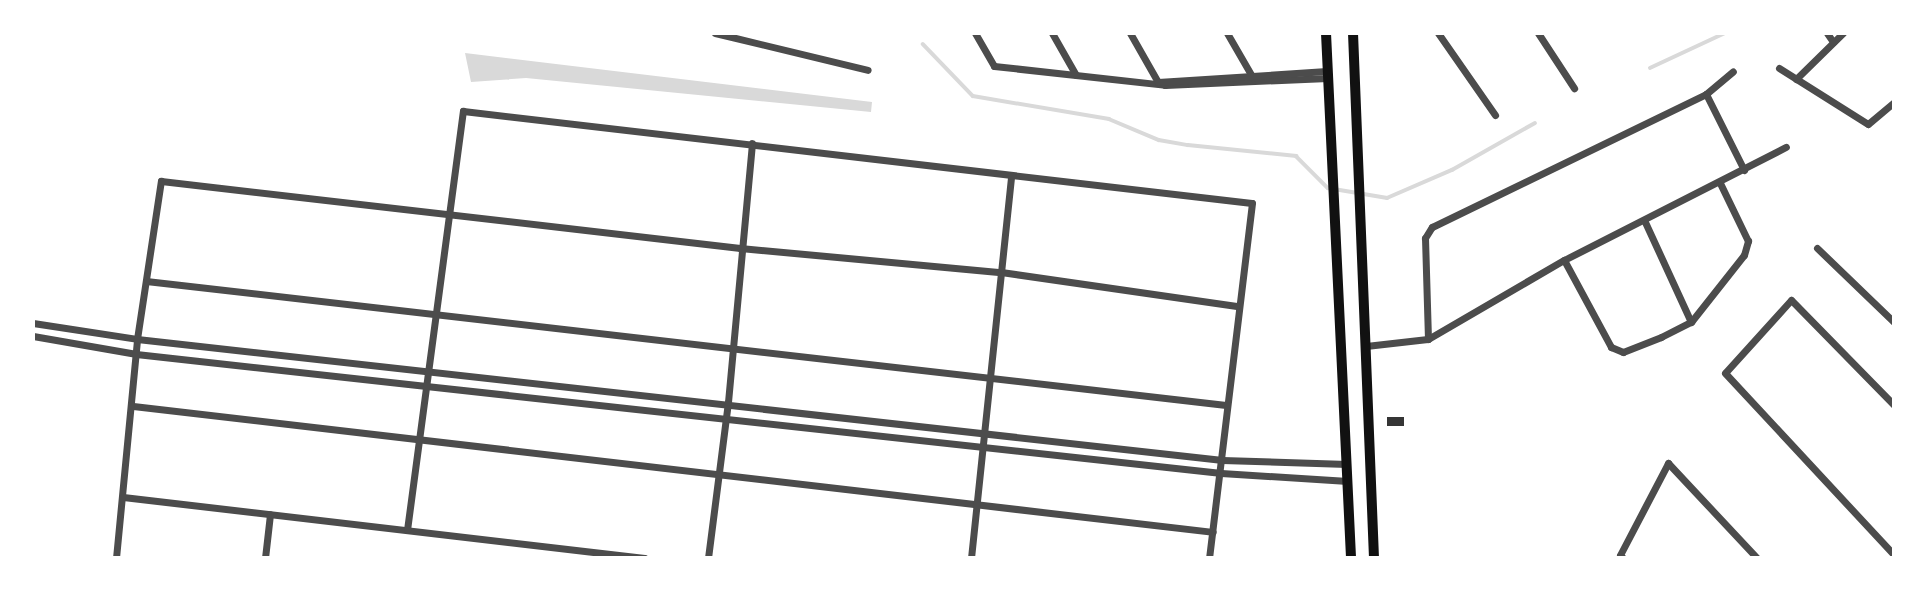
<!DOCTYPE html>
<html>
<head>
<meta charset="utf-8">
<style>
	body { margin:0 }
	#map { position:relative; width:1927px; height:591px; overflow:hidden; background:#fff; font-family:"PT Sans",sans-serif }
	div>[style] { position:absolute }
	.water>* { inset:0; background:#d9d9d9 }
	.stream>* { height:3.5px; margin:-1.75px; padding:0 1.75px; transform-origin:1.75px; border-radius:1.75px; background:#d9d9d9 }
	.building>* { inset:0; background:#353535; transform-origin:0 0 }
	.minor>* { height:7px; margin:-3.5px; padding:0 3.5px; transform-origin:3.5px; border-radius:3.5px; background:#4c4c4c }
	.secondary>* { height:10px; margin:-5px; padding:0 5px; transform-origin:5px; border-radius:5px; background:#111 }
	span { translate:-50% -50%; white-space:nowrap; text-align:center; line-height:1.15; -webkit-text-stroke:5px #fff; paint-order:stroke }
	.frame { position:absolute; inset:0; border:35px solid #fff; pointer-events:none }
</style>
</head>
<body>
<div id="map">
	<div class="water">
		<div style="clip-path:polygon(465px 53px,872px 102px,871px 112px,526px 78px,471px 82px)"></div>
	</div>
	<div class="stream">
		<div style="left:923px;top:44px;width:72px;rotate:46.1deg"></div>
		<div style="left:973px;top:96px;width:138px;rotate:9.6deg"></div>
		<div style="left:1109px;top:119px;width:54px;rotate:22.8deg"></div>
		<div style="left:1159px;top:140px;width:29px;rotate:10deg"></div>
		<div style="left:1188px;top:145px;width:109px;rotate:5.8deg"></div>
		<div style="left:1296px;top:156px;width:45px;rotate:45deg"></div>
		<div style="left:1328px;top:188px;width:60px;rotate:9.6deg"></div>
		<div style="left:1387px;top:198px;width:71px;rotate:-23.3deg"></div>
		<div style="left:1452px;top:170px;width:95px;rotate:-29.5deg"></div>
		<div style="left:1650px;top:68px;width:83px;rotate:-25deg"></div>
	</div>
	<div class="building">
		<div style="left:1387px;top:417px;width:17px;height:9px"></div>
	</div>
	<div class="minor">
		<div style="left:715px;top:33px;width:157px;rotate:13.6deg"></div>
		<div style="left:975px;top:33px;width:38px;rotate:60deg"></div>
		<div style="left:994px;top:66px;width:172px;rotate:6.3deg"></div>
		<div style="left:1165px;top:85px;width:163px;rotate:-2.5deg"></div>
		<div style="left:1052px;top:33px;width:48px;rotate:60.3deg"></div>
		<div style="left:1130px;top:33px;width:56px;rotate:60.3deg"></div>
		<div style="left:1227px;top:33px;width:52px;rotate:60deg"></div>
		<div style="left:1438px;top:33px;width:100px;rotate:55.2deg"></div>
		<div style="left:1538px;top:33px;width:66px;rotate:56.8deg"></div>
		<div style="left:1827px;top:33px;width:11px;rotate:56deg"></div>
		<div style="left:1779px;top:68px;width:105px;rotate:32.2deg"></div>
		<div style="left:1868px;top:124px;width:34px;rotate:-40deg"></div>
		<div style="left:1796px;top:79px;width:66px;rotate:-44.4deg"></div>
		<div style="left:1158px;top:82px;width:169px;rotate:-3.7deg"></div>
		<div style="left:1706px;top:94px;width:85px;rotate:63.4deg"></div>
		<div style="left:1645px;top:222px;width:110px;rotate:65.3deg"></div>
		<div style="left:1817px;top:248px;width:107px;rotate:43.9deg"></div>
		<div style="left:1564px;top:260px;width:99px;rotate:61.6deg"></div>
		<div style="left:1611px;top:347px;width:13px;rotate:23deg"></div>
		<div style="left:1623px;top:352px;width:41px;rotate:-21.5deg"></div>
		<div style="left:1661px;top:337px;width:34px;rotate:-27deg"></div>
		<div style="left:1691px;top:322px;width:85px;rotate:-51.7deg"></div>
		<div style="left:1744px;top:255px;width:15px;rotate:-74deg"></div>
		<div style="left:1748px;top:241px;width:64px;rotate:-115.8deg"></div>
		<div style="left:146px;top:281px;width:1087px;rotate:6.55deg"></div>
		<div style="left:33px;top:323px;width:105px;rotate:8.7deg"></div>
		<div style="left:137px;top:339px;width:1092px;rotate:6.36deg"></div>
		<div style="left:1222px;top:460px;width:125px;rotate:1.8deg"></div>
		<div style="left:33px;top:336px;width:105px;rotate:9.9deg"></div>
		<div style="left:136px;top:354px;width:292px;rotate:6.3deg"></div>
		<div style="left:426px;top:386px;width:800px;rotate:6.25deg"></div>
		<div style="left:1221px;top:473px;width:127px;rotate:3.6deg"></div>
		<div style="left:1428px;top:339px;width:101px;rotate:-91.7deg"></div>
		<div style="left:1425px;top:238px;width:13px;rotate:-58deg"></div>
		<div style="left:1432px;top:227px;width:305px;rotate:-25.9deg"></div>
		<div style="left:1706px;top:94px;width:35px;rotate:-40deg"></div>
		<div style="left:1366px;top:346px;width:62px;rotate:-6.4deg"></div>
		<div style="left:1428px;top:339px;width:157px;rotate:-30.2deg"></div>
		<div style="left:1564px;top:260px;width:249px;rotate:-27deg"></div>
		<div style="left:1894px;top:405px;width:147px;rotate:-134.4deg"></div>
		<div style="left:1791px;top:300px;width:98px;rotate:132.1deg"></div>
		<div style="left:1725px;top:373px;width:248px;rotate:47.1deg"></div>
		<div style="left:133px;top:406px;width:1087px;rotate:6.65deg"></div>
		<div style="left:123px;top:497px;width:525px;rotate:6.68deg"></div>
		<div style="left:407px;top:530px;width:423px;rotate:-82.4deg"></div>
		<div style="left:463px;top:111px;width:794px;rotate:6.65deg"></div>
		<div style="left:1252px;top:203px;width:358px;rotate:96.9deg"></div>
		<div style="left:116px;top:558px;width:220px;rotate:-84.5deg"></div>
		<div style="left:137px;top:339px;width:160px;rotate:-81.4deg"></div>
		<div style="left:161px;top:181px;width:583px;rotate:6.6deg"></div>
		<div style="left:740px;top:248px;width:262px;rotate:5.3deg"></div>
		<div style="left:1001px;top:272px;width:238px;rotate:8.2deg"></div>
		<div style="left:265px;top:558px;width:44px;rotate:-83.5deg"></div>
		<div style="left:708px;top:558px;width:157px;rotate:-82.7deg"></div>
		<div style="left:728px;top:402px;width:260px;rotate:-84.7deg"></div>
		<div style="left:971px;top:558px;width:385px;rotate:-84deg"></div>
		<div style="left:1623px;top:558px;width:4px;rotate:-135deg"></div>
		<div style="left:1620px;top:555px;width:104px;rotate:-62.4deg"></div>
		<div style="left:1668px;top:463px;width:130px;rotate:46.9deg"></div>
	</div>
	<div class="secondary">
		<div style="left:1326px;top:33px;width:526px;rotate:87.27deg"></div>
		<div style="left:1353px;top:33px;width:525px;rotate:87.71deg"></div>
	</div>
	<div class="frame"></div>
</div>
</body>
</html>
